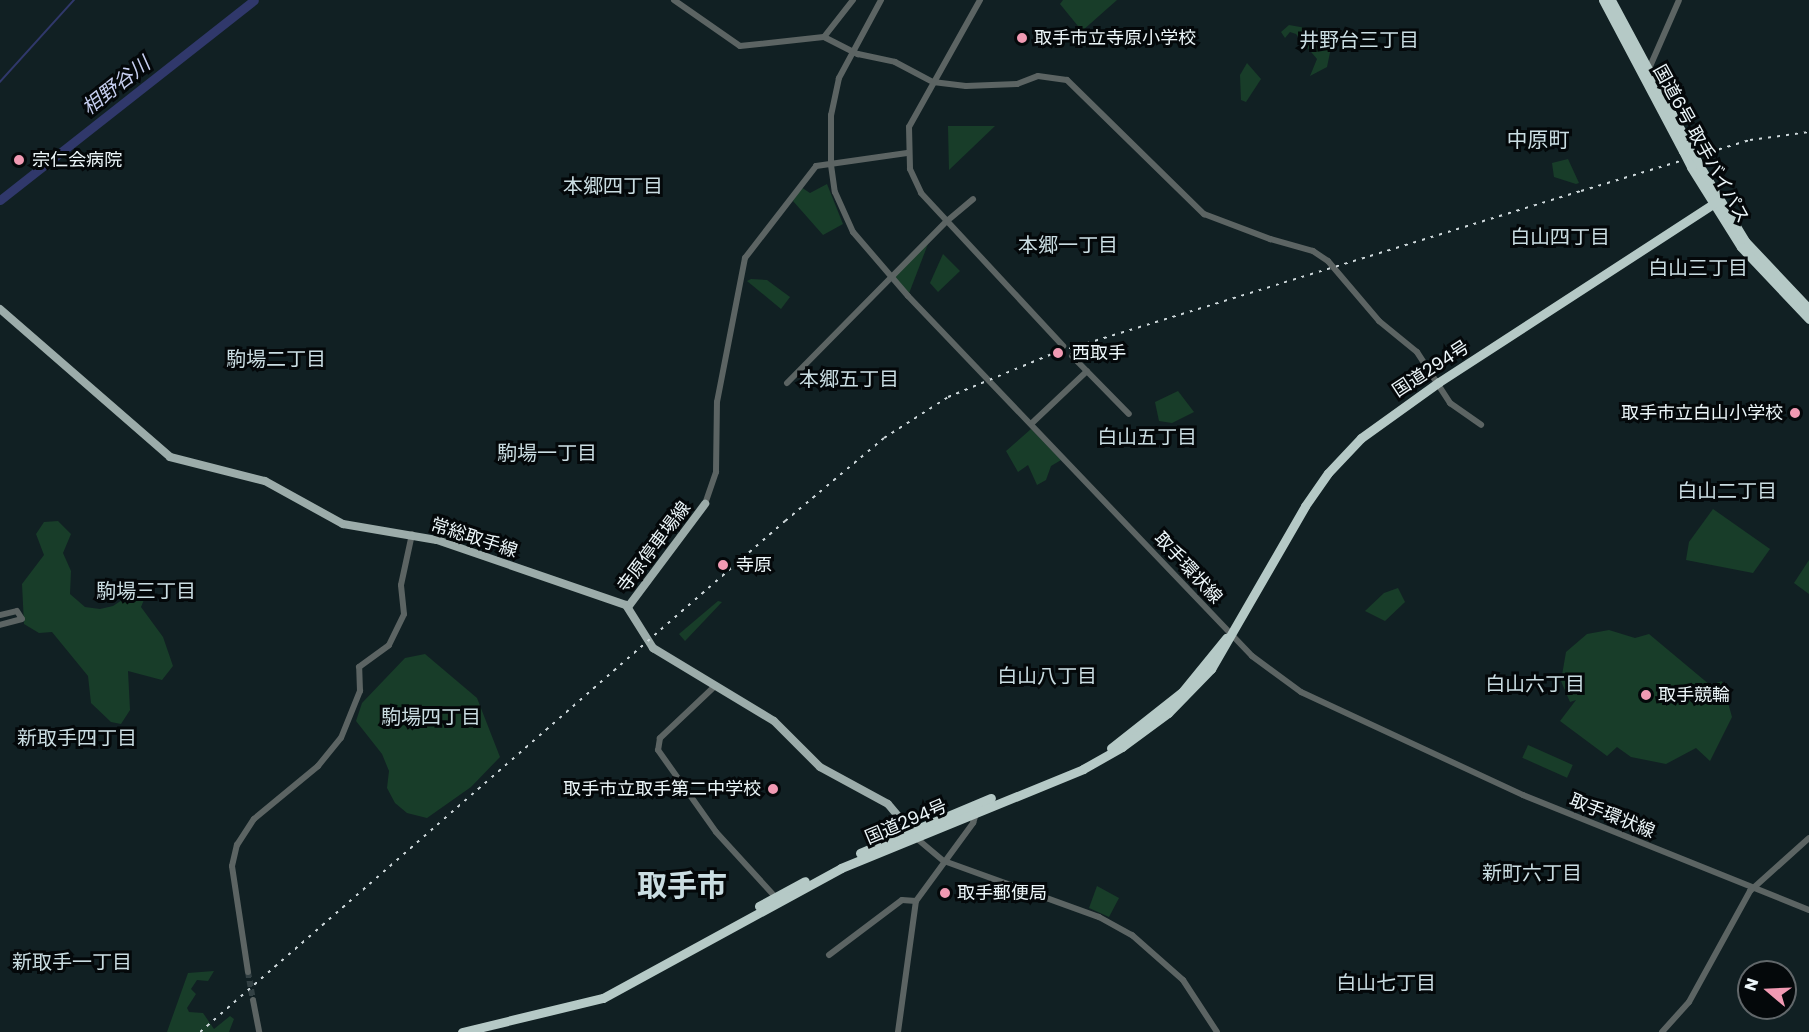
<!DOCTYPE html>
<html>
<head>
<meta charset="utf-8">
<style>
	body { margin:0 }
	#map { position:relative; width:1809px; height:1032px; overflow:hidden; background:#112023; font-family:Poppins,"Noto Sans JP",sans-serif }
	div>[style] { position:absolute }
	.green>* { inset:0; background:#183d29; transform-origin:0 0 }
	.stream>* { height:1.5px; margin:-0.75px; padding:0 0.75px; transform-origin:0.75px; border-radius:0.75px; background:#30386b }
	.river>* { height:9px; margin:-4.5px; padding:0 4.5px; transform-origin:4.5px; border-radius:4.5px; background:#30386b }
	.minor-tunnel>* { height:6px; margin-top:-3px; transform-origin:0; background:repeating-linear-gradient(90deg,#324043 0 6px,transparent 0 9px) }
	.minor>* { height:6px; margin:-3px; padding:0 3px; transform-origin:3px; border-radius:3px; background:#5c6463 }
	.major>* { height:8px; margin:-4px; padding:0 4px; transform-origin:4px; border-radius:4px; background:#9cacaa }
	.highway>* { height:9px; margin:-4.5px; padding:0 4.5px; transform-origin:4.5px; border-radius:4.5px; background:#b5c9c6 }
	.rail>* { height:1.5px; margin-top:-0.75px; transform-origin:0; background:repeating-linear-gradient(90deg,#cdd7da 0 3px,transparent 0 9px) }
	.highway-bridge>* { height:9px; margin:-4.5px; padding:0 4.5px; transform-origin:4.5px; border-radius:4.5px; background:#b5c9c6 }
	.dots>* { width:16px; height:16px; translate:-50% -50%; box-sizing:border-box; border:3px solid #04080a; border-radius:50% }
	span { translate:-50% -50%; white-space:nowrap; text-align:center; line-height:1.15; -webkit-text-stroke:6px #04080a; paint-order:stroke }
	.poi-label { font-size:18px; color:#ecf6f9 }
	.left { translate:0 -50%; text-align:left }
	.right { translate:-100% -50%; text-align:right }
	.street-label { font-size:18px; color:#ecf6f9 }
	.neighbourhood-label { font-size:20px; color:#cadde2 }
	.water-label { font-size:20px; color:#c7cff0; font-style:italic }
	.quarter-label { font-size:21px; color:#cadde2 }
	.town-label { font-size:30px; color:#cadde2; font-weight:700 }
	.north { position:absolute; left:1737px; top:960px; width:60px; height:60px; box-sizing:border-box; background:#04080a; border:2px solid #61676a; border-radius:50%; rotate:289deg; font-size:16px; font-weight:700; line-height:24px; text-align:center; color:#ecf6f9 }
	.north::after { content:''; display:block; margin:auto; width:21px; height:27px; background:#f19ab3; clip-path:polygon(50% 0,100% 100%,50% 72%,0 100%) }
</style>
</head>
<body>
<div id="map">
	<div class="green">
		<div style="clip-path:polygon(1063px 0,1117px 0,1082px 31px,1060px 4px)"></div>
		<div style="clip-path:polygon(1289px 25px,1334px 33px,1327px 67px,1310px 76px,1317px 59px,1296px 34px,1290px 32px,1285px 38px,1281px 32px)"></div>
		<div style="clip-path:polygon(1247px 63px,1261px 79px,1246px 102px,1241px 100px,1240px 75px)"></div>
		<div style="clip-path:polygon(948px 126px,995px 126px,949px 170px)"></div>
		<div style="clip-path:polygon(1568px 159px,1579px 183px,1576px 184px,1554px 177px,1552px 163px)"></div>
		<div style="clip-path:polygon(827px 184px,843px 224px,823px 235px,793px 201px,801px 187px,810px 193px)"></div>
		<div style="clip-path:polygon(931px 236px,908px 296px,890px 277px)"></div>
		<div style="clip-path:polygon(943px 254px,960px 271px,938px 292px,930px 283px)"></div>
		<div style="clip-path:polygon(751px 279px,767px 280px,790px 297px,781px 309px,747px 281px)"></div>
		<div style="clip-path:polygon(1178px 391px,1194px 412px,1172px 423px,1159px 421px,1155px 402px)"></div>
		<div style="clip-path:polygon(1031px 429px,1061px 460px,1051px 466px,1046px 480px,1037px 485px,1028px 465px,1018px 472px,1006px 451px)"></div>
		<div style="clip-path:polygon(1713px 509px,1770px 549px,1753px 573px,1686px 560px,1689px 542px)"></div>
		<div style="clip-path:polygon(58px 521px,71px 534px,63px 553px,71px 571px,70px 594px,85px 607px,100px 609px,113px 606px,140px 588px,146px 595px,141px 607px,163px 637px,173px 666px,162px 680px,128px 671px,130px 710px,121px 724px,111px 722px,91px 703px,88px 676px,52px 632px,39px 633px,24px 624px,22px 584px,44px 555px,36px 534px,44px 522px)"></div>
		<div style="clip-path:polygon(1809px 560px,1809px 594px,1794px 583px)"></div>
		<div style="clip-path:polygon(1398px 588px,1405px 602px,1385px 621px,1365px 611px,1384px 593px)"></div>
		<div style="clip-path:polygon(718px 601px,722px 602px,685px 641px,679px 634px)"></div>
		<div style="clip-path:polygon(1609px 630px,1635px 638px,1649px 634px,1710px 685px,1722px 681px,1732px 717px,1710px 761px,1696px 748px,1666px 764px,1631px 757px,1617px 747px,1607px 756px,1560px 721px,1576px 700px,1570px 702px,1561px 681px,1566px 652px,1587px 634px)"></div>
		<div style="clip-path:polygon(425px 654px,477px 698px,500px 757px,471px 787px,427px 818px,407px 813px,395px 803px,387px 788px,389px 771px,382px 754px,356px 721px,362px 703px,405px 658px)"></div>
		<div style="left:1528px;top:745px;width:49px;height:14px;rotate:24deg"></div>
		<div style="clip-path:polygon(1097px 886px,1119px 898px,1109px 917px,1089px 908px)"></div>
		<div style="clip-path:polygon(214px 971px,208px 981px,197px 980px,191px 989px,196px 994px,187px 1008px,189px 1012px,203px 1013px,214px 1029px,230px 1016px,234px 1019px,229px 1032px,167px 1032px,188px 973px)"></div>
	</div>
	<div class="stream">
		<div style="left:0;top:82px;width:110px;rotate:-47.9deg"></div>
	</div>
	<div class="river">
		<div style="left:0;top:200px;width:323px;rotate:-38.2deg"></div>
	</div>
	<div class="minor-tunnel">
		<div style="left:248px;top:972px;width:28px;rotate:80deg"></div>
	</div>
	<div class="minor">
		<div style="left:674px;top:0;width:80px;rotate:34.9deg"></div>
		<div style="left:740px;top:46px;width:84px;rotate:-6.1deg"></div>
		<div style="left:853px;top:0;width:47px;rotate:128.1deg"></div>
		<div style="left:824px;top:37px;width:38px;rotate:27deg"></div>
		<div style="left:858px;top:54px;width:38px;rotate:12deg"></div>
		<div style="left:895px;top:62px;width:43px;rotate:27.8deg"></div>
		<div style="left:933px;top:82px;width:33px;rotate:7deg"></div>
		<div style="left:966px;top:86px;width:51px;rotate:-2.2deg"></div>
		<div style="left:1017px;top:84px;width:22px;rotate:-21deg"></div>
		<div style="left:1038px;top:76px;width:29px;rotate:8deg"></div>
		<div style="left:1067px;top:80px;width:192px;rotate:44.4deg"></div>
		<div style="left:1204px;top:214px;width:71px;rotate:20.7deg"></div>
		<div style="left:1270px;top:239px;width:45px;rotate:15.6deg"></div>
		<div style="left:1313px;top:251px;width:18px;rotate:34deg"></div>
		<div style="left:1328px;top:261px;width:79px;rotate:49.6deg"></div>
		<div style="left:1379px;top:321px;width:49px;rotate:39.2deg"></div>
		<div style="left:1417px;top:352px;width:61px;rotate:57.1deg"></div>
		<div style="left:1450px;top:403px;width:38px;rotate:35deg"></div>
		<div style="left:881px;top:0;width:89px;rotate:118.3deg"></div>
		<div style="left:839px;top:78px;width:38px;rotate:102deg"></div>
		<div style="left:831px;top:115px;width:50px;rotate:90deg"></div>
		<div style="left:831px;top:165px;width:27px;rotate:82deg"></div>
		<div style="left:835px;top:192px;width:44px;rotate:65.8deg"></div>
		<div style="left:853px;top:232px;width:84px;rotate:49.3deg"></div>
		<div style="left:908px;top:296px;width:498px;rotate:46.3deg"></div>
		<div style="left:1252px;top:656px;width:61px;rotate:36.3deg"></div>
		<div style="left:1301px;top:692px;width:245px;rotate:24.9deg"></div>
		<div style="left:1523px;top:795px;width:308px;rotate:21.9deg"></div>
		<div style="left:980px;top:0;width:145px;rotate:119.2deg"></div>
		<div style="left:909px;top:127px;width:42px;rotate:88.6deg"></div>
		<div style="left:910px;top:169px;width:26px;rotate:65deg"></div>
		<div style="left:921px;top:193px;width:209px;rotate:47.1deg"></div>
		<div style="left:1648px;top:71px;width:77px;rotate:-66.4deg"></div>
		<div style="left:1072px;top:356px;width:81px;rotate:45.5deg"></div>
		<div style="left:787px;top:383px;width:228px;rotate:-45.4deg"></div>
		<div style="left:947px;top:221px;width:34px;rotate:-40deg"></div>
		<div style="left:1031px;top:424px;width:77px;rotate:-43.4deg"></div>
		<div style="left:705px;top:504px;width:34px;rotate:-71deg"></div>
		<div style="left:716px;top:472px;width:70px;rotate:-89.2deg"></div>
		<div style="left:717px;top:402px;width:147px;rotate:-79deg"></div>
		<div style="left:745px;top:258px;width:116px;rotate:-52.3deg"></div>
		<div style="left:816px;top:166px;width:92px;rotate:-8.1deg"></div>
		<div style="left:0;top:615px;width:17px;rotate:-13deg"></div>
		<div style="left:17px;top:611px;width:9px;rotate:58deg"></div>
		<div style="left:22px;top:619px;width:23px;rotate:165deg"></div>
		<div style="left:715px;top:686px;width:76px;rotate:136.6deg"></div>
		<div style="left:660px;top:738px;width:12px;rotate:99deg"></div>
		<div style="left:658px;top:750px;width:100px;rotate:54.7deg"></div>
		<div style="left:716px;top:832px;width:92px;rotate:47.6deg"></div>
		<div style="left:915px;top:837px;width:38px;rotate:40deg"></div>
		<div style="left:944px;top:861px;width:165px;rotate:19.9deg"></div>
		<div style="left:1099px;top:917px;width:38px;rotate:29deg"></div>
		<div style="left:1132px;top:935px;width:68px;rotate:41.4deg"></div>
		<div style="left:1183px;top:980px;width:62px;rotate:56.8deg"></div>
		<div style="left:829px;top:955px;width:91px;rotate:-37deg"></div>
		<div style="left:902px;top:900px;width:14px;rotate:4deg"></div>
		<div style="left:248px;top:972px;width:107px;rotate:-98.6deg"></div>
		<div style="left:232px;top:866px;width:22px;rotate:-77deg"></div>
		<div style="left:237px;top:845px;width:31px;rotate:-57deg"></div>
		<div style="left:254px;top:819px;width:83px;rotate:-39.6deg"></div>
		<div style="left:318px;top:766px;width:36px;rotate:-51deg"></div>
		<div style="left:341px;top:738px;width:51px;rotate:-68deg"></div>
		<div style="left:360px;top:691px;width:24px;rotate:-92deg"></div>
		<div style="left:359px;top:667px;width:37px;rotate:-36deg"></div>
		<div style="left:389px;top:645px;width:34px;rotate:-64deg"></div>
		<div style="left:404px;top:614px;width:29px;rotate:-96deg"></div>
		<div style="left:401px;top:585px;width:52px;rotate:-77.8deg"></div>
		<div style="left:253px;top:1000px;width:33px;rotate:79deg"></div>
		<div style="left:898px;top:1032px;width:132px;rotate:-82.2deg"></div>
		<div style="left:916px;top:901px;width:97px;rotate:-53.8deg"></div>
		<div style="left:973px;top:823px;width:13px;rotate:-72deg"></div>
		<div style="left:1662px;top:1032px;width:40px;rotate:-48deg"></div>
		<div style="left:1689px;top:1002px;width:127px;rotate:-61.2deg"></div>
		<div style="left:1750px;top:891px;width:79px;rotate:-41.9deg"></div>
	</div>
	<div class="major">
		<div style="left:0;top:309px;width:225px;rotate:41deg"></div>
		<div style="left:170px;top:457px;width:98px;rotate:14.2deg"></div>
		<div style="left:265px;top:481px;width:89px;rotate:28.9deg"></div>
		<div style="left:343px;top:524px;width:95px;rotate:9.7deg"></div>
		<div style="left:437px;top:540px;width:200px;rotate:19deg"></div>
		<div style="left:626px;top:605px;width:51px;rotate:57.9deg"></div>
		<div style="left:653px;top:648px;width:141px;rotate:31.1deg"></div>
		<div style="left:774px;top:721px;width:65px;rotate:45deg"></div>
		<div style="left:820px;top:767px;width:77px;rotate:28.6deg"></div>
		<div style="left:888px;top:804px;width:40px;rotate:50deg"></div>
		<div style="left:628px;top:607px;width:129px;rotate:-53.2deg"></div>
	</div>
	<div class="highway">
		<div style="left:1603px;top:0;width:171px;rotate:62.1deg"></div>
		<div style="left:1611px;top:0;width:169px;rotate:61.8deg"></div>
		<div style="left:1699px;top:165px;width:89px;rotate:58.8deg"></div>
		<div style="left:1745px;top:241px;width:93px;rotate:46.7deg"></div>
		<div style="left:1691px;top:167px;width:94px;rotate:58deg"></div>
		<div style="left:1741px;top:247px;width:99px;rotate:46.6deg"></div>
		<div style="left:1111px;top:748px;width:90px;rotate:-38.3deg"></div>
		<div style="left:1182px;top:692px;width:70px;rotate:-50.8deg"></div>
		<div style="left:860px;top:853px;width:142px;rotate:-22.8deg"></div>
		<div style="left:759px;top:906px;width:52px;rotate:-28.5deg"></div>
		<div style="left:462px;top:1032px;width:145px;rotate:-13.6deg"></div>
		<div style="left:603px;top:998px;width:271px;rotate:-28.6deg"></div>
		<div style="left:841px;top:868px;width:261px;rotate:-22.2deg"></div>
		<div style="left:1083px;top:769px;width:45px;rotate:-29.4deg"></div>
		<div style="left:1122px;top:747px;width:57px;rotate:-36.5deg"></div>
		<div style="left:1168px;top:713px;width:62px;rotate:-45.7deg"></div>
		<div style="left:1211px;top:669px;width:188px;rotate:-60deg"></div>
		<div style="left:1305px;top:506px;width:40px;rotate:-55.1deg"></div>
		<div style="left:1328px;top:473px;width:48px;rotate:-46.7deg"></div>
		<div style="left:1361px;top:438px;width:96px;rotate:-35.7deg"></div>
		<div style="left:1439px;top:382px;width:334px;rotate:-33deg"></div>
	</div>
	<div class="rail">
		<div style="left:200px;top:1032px;width:777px;rotate:-41.14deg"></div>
		<div style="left:785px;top:521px;width:129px;rotate:-40deg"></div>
		<div style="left:884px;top:438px;width:76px;rotate:-32.6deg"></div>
		<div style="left:948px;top:397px;width:113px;rotate:-22.5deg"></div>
		<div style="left:1052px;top:354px;width:554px;rotate:-17.13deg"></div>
		<div style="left:1581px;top:191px;width:177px;rotate:-16.8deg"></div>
		<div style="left:1750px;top:140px;width:60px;rotate:-7.7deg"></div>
	</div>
	<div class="highway-bridge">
		<div style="left:1691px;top:149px;width:18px;rotate:63deg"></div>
		<div style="left:1683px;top:151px;width:18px;rotate:63deg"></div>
	</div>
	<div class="dots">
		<div style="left:1022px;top:38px;background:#f19ab3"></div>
		<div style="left:19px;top:160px;background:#f19ab3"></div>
		<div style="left:1058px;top:353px;background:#f19ab3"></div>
		<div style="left:1795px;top:413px;background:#f19ab3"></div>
		<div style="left:723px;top:565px;background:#f19ab3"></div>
		<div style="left:1646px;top:695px;background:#f19ab3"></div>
		<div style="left:773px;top:789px;background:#f19ab3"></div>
		<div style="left:945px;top:893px;background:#f19ab3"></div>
	</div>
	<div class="poi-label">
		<span class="left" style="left:1034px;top:38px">取手市立寺原小学校</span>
		<span class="left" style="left:32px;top:160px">宗仁会病院</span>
		<span class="left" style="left:1072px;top:353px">西取手</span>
		<span class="right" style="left:1783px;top:413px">取手市立白山小学校</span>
		<span class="left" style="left:736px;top:565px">寺原</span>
		<span class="left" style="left:1658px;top:695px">取手競輪</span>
		<span class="right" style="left:761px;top:789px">取手市立取手第二中学校</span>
		<span class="left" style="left:957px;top:893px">取手郵便局</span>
	</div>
	<div class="street-label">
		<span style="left:1701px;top:144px;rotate:61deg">国道6号 取手バイパス</span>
		<span style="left:1431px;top:369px;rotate:-33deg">国道294号</span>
		<span style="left:474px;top:538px;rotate:18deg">常総取手線</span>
		<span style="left:654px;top:547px;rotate:-53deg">寺原停車場線</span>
		<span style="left:1188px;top:568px;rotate:47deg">取手環状線</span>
		<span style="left:1612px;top:816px;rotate:22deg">取手環状線</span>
		<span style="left:906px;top:822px;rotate:-23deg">国道294号</span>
	</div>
	<div class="neighbourhood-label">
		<span style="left:1359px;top:40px">井野台三丁目</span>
		<span style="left:613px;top:186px">本郷四丁目</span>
		<span style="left:1560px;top:237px">白山四丁目</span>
		<span style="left:1068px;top:245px">本郷一丁目</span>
		<span style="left:1698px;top:268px">白山三丁目</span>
		<span style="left:276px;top:359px">駒場二丁目</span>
		<span style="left:849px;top:379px">本郷五丁目</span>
		<span style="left:1147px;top:437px">白山五丁目</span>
		<span style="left:547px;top:453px">駒場一丁目</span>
		<span style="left:1727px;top:491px">白山二丁目</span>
		<span style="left:146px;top:591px">駒場三丁目</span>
		<span style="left:1047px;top:676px">白山八丁目</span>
		<span style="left:1535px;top:684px">白山六丁目</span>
		<span style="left:431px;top:717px">駒場四丁目</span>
		<span style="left:77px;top:738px">新取手四丁目</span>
		<span style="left:1532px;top:873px">新町六丁目</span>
		<span style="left:72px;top:962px">新取手一丁目</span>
		<span style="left:1386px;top:983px">白山七丁目</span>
	</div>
	<div class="water-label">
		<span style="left:116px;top:86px;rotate:-38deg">相野谷川</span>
	</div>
	<div class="quarter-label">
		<span style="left:1538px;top:140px">中原町</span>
	</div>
	<div class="town-label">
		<span style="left:682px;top:886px">取手市</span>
	</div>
	<div class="north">N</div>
</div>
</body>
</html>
